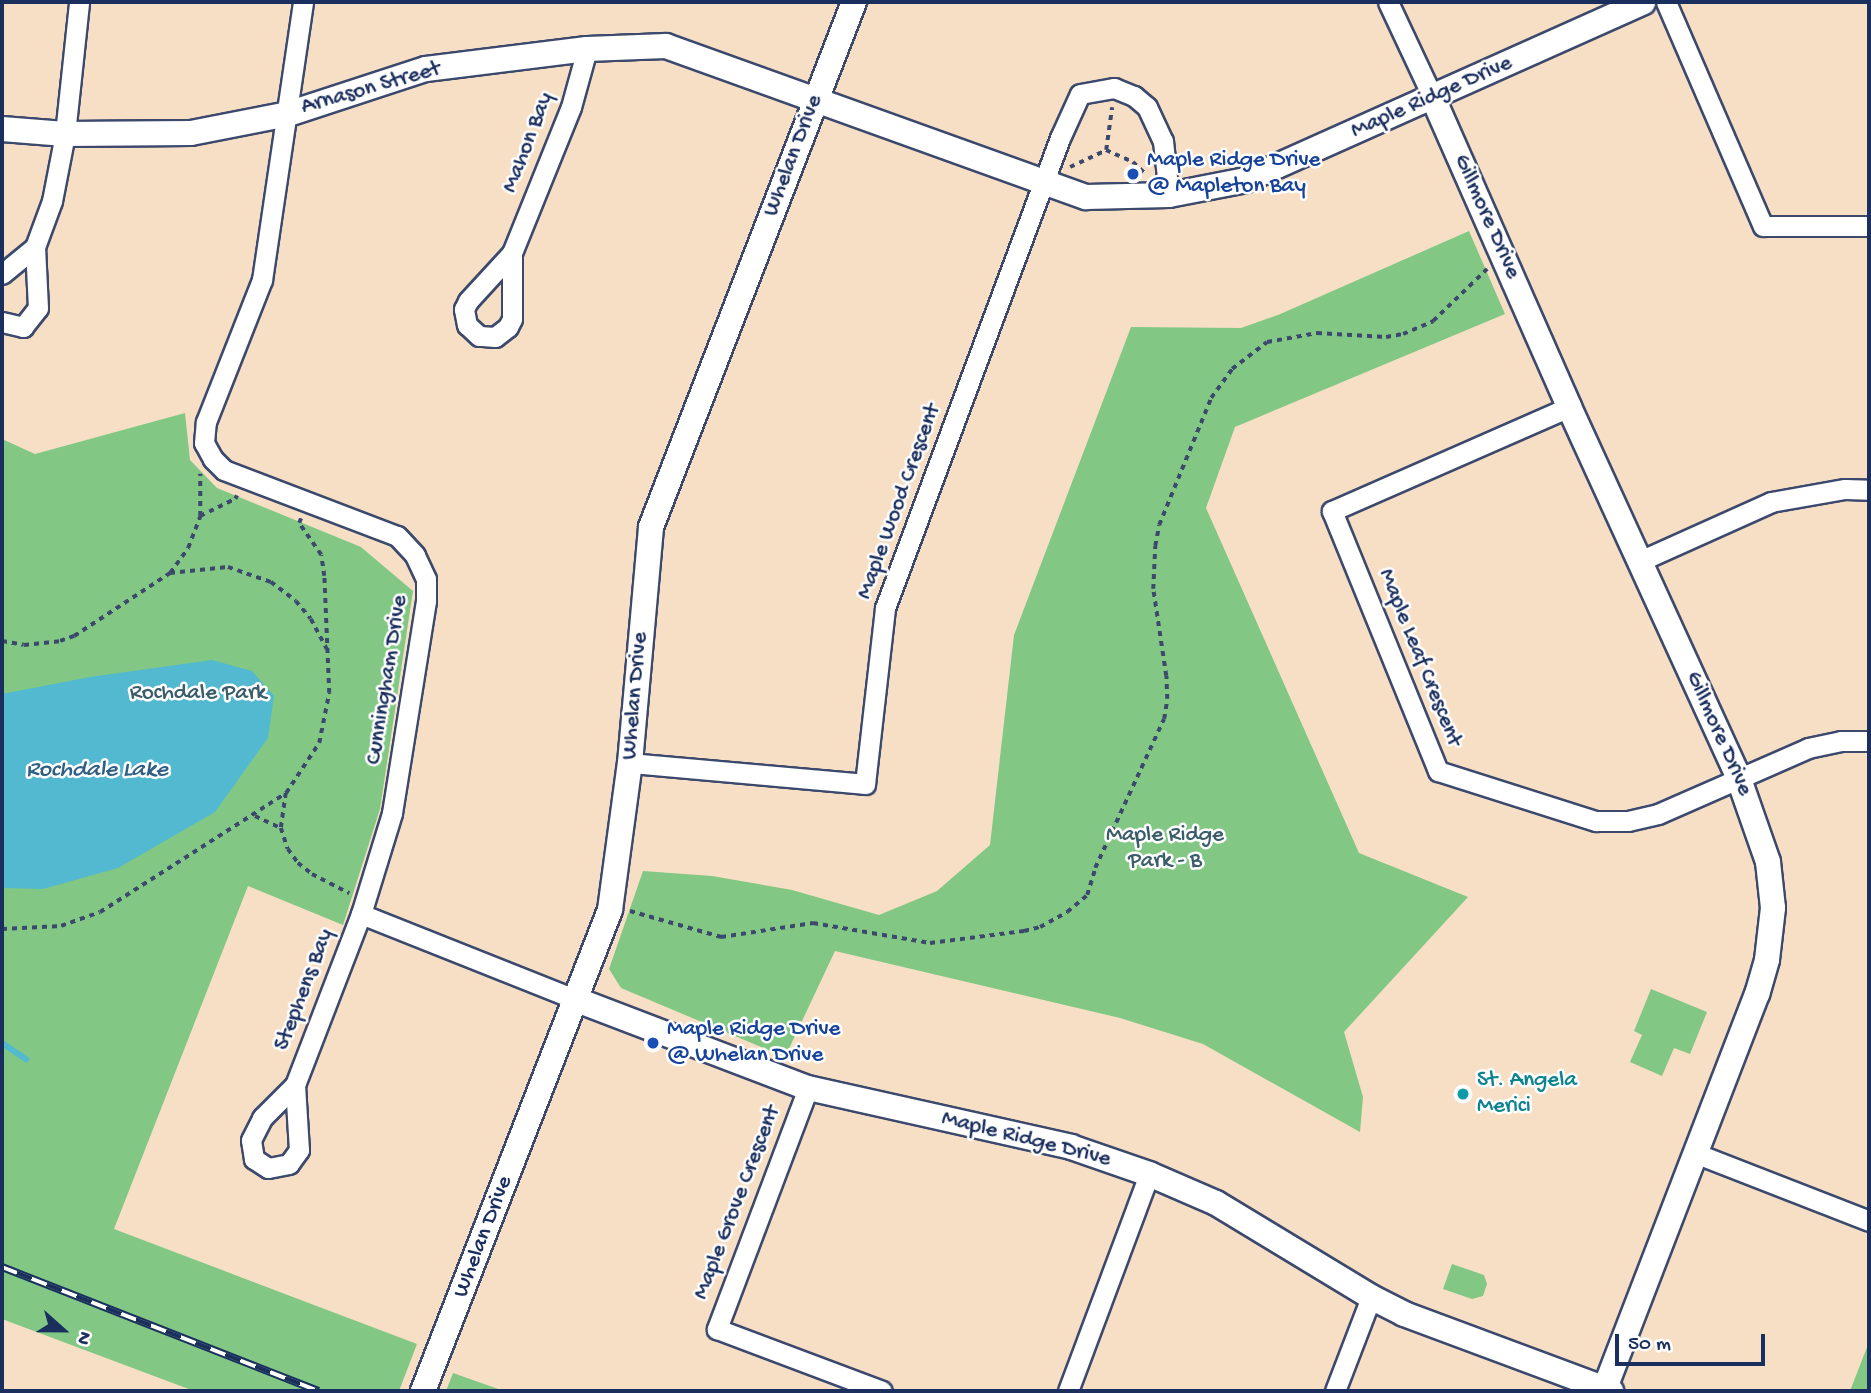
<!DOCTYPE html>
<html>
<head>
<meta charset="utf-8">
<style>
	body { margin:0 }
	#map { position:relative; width:1871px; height:1393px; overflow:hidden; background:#f6dfc5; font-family:"Gochi Hand",sans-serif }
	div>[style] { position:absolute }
	.green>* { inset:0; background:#82c884 }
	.water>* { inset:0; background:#52b9d0 }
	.stream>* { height:6px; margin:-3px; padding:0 3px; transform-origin:3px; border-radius:3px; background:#52b9d0 }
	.path>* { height:3.5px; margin-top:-1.75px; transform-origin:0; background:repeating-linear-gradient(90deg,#3c496d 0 5px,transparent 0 10px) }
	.roads { filter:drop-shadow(2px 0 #3c496d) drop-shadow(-2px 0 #3c496d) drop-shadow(0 2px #3c496d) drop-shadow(0 -2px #3c496d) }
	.minor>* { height:19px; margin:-9.5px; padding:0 9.5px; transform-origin:9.5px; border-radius:9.5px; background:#fff }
	.tertiary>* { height:24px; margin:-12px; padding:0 12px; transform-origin:12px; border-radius:12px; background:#fff }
	.rail>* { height:8px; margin-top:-4px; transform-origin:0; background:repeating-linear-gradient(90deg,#fff 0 16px,#1b2f5e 0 32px); box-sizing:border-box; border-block:2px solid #1b2f5e }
	.dots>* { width:19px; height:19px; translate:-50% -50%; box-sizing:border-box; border:4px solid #fff; border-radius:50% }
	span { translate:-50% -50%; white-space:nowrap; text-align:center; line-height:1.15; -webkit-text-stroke:5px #fff; paint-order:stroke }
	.street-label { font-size:23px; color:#1b2f5e }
	.transit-label { font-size:23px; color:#164399 }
	.left { translate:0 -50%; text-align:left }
	.park-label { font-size:23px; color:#3a5d69 }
	.culture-label { font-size:23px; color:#0d838f }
	.water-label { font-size:24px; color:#2e5f86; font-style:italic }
	.frame { position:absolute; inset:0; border:4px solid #1b2f5e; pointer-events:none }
	.north { position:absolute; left:28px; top:1295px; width:70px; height:70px; -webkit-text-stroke:5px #fff; paint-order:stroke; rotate:111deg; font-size:19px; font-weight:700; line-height:28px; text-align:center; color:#1b2f5e }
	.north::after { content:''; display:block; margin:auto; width:24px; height:32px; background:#1b2f5e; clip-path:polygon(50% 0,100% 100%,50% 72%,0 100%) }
	.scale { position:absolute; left:1615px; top:1334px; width:150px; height:32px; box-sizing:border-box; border:4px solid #1b2f5e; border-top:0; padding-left:9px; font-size:21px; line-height:24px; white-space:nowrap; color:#1b2f5e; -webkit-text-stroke:5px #fff; paint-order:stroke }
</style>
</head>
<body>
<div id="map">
	<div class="green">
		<div style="clip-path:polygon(1469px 231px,1505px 314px,1235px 427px,1206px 508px,1359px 853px,1468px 897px,1344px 1032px,1363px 1097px,1360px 1132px,1203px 1044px,1120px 1018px,835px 951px,785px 1057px,621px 988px,609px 969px,643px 871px,712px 876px,792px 890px,879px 915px,937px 891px,990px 845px,1014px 635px,1131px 327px,1241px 328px,1278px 315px)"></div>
		<div style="clip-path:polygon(185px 413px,190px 460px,217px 488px,361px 547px,413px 591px,380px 809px,343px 925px,248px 886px,114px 1229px,417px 1344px,399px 1391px,194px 1391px,2px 1319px,2px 439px,35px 454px)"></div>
		<div style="clip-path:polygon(1651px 989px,1707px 1012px,1690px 1054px,1674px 1048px,1662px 1076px,1630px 1062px,1642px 1035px,1634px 1031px)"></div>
		<div style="clip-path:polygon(1452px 1264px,1484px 1275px,1487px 1284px,1483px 1296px,1472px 1299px,1443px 1289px)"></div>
		<div style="clip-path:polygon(1869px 1342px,1869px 1391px,1850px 1391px)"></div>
		<div style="clip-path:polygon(453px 1373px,504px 1391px,446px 1391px)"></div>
	</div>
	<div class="water">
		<div style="clip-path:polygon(212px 660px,252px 671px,274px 696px,268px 738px,215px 812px,118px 868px,43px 889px,2px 888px,2px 694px,90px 677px)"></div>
	</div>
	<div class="stream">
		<div style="left:2px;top:1043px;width:29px;rotate:34deg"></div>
	</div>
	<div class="path">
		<div style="left:1106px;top:150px;width:43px;rotate:-82.1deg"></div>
		<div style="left:1070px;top:167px;width:40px;rotate:-25deg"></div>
		<div style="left:1106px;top:150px;width:30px;rotate:24deg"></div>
		<div style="left:1133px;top:162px;width:16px;rotate:43deg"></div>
		<div style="left:200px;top:516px;width:39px;rotate:-26deg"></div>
		<div style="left:235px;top:499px;width:4px;rotate:-63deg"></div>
		<div style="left:170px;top:573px;width:31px;rotate:-54deg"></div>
		<div style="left:188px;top:548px;width:34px;rotate:-69deg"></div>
		<div style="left:200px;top:516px;width:42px;rotate:-90deg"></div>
		<div style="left:2px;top:641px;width:22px;rotate:10deg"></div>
		<div style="left:24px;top:645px;width:36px;rotate:-6deg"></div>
		<div style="left:60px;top:641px;width:15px;rotate:-20deg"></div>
		<div style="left:74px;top:636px;width:115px;rotate:-33.3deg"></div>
		<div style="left:170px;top:573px;width:58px;rotate:-5.9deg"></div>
		<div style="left:228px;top:567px;width:46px;rotate:19.2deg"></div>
		<div style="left:271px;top:582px;width:31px;rotate:37deg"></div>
		<div style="left:296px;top:601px;width:23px;rotate:50deg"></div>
		<div style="left:311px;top:619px;width:34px;rotate:62deg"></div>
		<div style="left:286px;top:793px;width:35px;rotate:98deg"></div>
		<div style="left:281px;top:828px;width:22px;rotate:72deg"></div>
		<div style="left:288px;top:849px;width:17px;rotate:54deg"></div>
		<div style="left:298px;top:863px;width:18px;rotate:38deg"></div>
		<div style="left:312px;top:874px;width:42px;rotate:27.2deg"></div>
		<div style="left:255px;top:816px;width:29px;rotate:25deg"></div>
		<div style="left:630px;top:911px;width:95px;rotate:15.9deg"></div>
		<div style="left:721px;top:937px;width:93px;rotate:-8.7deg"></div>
		<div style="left:813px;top:923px;width:119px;rotate:9.7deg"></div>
		<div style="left:930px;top:943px;width:95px;rotate:-7.3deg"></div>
		<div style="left:1024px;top:931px;width:16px;rotate:-14deg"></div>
		<div style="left:1040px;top:927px;width:31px;rotate:-29deg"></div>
		<div style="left:1067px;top:912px;width:26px;rotate:-40deg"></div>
		<div style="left:1087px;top:895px;width:28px;rotate:-73deg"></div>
		<div style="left:1095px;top:868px;width:164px;rotate:-65.2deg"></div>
		<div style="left:1164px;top:719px;width:20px;rotate:-81deg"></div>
		<div style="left:1167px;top:699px;width:23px;rotate:-92deg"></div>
		<div style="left:1166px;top:676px;width:88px;rotate:-98.5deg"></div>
		<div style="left:1153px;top:589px;width:43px;rotate:-87.3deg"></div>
		<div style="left:1155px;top:546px;width:21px;rotate:-79deg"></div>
		<div style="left:1159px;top:525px;width:137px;rotate:-67.7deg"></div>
		<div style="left:1211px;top:398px;width:36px;rotate:-54deg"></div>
		<div style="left:1232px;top:369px;width:44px;rotate:-37.6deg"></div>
		<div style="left:1267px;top:342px;width:51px;rotate:-10.2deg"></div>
		<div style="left:1317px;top:333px;width:69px;rotate:3.3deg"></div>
		<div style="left:1386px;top:337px;width:17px;rotate:-10deg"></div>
		<div style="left:1403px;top:334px;width:33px;rotate:-23deg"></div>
		<div style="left:1433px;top:321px;width:75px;rotate:-43.9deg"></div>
		<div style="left:2px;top:929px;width:59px;rotate:-2.9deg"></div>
		<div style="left:61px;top:926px;width:41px;rotate:-19.7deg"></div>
		<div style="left:100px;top:912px;width:221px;rotate:-32.6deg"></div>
		<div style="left:286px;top:793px;width:60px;rotate:-56.6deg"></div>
		<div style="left:319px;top:743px;width:51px;rotate:-78.7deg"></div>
		<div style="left:329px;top:693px;width:117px;rotate:-92.4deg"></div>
		<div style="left:324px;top:576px;width:21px;rotate:-98deg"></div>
		<div style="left:321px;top:555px;width:39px;rotate:-125deg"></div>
		<div style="left:299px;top:523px;width:5px;rotate:-68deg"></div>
	</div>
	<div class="roads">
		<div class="minor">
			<div style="left:1388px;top:2px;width:106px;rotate:64.9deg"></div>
			<div style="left:1666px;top:2px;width:244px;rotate:66.6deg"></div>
			<div style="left:1763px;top:226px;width:106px"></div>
			<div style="left:512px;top:253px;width:66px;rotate:90deg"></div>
			<div style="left:512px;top:319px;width:9px;rotate:117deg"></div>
			<div style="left:508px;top:327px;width:16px;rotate:142deg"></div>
			<div style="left:495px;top:337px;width:16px;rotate:-176deg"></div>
			<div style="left:479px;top:336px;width:16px;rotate:-137deg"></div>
			<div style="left:467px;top:325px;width:16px;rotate:-101deg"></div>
			<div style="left:464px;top:309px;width:9px;rotate:-63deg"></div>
			<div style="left:468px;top:301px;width:65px;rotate:-47.5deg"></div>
			<div style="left:512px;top:253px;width:157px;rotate:-68deg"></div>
			<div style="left:571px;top:107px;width:60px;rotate:-74.6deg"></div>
			<div style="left:2px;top:274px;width:43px;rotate:-39.3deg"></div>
			<div style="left:2px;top:322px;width:22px;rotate:13deg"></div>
			<div style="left:23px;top:327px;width:24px;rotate:-52deg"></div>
			<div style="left:38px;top:308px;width:61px;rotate:-92.8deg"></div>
			<div style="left:35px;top:247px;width:49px;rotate:-69.7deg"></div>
			<div style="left:52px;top:201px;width:68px;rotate:-79deg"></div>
			<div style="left:65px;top:134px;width:133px;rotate:-83.9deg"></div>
			<div style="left:1569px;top:407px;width:259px;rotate:156.3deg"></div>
			<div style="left:1332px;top:511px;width:281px;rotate:67.8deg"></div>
			<div style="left:1438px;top:771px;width:166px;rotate:17.6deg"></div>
			<div style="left:1596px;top:821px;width:32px"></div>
			<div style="left:1628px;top:821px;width:31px;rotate:-13deg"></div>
			<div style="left:1658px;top:814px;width:164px;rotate:-23.7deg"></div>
			<div style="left:1808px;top:748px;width:34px;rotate:-12deg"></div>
			<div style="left:1841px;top:741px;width:28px"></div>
			<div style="left:1640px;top:561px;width:144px;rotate:-24.2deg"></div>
			<div style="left:1771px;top:502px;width:75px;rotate:-10deg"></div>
			<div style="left:1845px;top:489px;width:24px;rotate:2deg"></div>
			<div style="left:630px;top:763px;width:236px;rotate:5.1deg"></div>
			<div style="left:865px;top:784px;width:177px;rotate:-83.5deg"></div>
			<div style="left:885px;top:608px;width:502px;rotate:-69.58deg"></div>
			<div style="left:1060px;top:138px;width:48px;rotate:-65.6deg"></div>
			<div style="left:1080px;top:94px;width:35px;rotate:-10deg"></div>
			<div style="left:1114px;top:88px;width:22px;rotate:22deg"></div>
			<div style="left:1134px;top:96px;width:17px;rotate:40deg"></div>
			<div style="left:1147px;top:107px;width:38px;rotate:65deg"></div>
			<div style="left:1163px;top:141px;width:54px;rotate:83.7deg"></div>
			<div style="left:361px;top:914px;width:232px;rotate:21.7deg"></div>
			<div style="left:295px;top:1085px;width:65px;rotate:86.5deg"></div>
			<div style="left:299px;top:1150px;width:17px;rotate:126deg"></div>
			<div style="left:289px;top:1164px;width:21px;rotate:169deg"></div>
			<div style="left:268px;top:1168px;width:17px;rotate:-147deg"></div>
			<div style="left:254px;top:1159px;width:19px;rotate:-99deg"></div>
			<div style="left:251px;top:1140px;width:25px;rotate:-63deg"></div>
			<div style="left:262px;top:1118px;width:47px;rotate:-45deg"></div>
			<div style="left:295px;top:1085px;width:183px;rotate:-68.9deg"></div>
			<div style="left:361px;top:914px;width:106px;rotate:-72.9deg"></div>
			<div style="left:392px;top:813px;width:215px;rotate:-80.9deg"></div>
			<div style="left:426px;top:601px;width:22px;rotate:-90deg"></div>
			<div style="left:426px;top:579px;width:26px;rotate:-115deg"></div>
			<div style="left:415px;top:555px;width:26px;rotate:-133deg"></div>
			<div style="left:397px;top:536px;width:185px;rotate:-159.1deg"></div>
			<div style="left:224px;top:470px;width:16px;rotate:-135deg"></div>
			<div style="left:213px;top:459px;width:18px;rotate:-119deg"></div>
			<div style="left:204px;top:443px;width:21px;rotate:-85deg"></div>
			<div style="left:206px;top:422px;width:153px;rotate:-68.5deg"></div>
			<div style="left:262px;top:280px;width:281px;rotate:-81.6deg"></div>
			<div style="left:808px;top:1088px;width:258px;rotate:110.7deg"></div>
			<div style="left:717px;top:1329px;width:176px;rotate:20.6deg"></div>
			<div style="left:1695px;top:1153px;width:187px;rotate:21.3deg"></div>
			<div style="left:1068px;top:1391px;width:232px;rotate:-69.5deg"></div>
			<div style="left:1335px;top:1391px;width:101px;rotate:-69deg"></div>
		</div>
		<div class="tertiary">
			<div style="left:1433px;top:98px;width:338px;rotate:66.2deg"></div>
			<div style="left:1569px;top:407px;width:409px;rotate:65.4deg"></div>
			<div style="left:1739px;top:779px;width:88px;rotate:70.7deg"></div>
			<div style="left:1768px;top:862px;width:46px;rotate:83.8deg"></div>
			<div style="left:1773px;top:908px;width:52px;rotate:96.6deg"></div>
			<div style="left:1767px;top:960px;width:35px;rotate:106deg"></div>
			<div style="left:1757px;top:994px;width:425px;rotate:111.1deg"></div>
			<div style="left:2px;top:129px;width:63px;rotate:4.5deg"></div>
			<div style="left:65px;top:134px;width:126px;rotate:-0.5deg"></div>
			<div style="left:191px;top:133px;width:99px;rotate:-11.1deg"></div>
			<div style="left:288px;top:114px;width:145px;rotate:-18.1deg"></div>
			<div style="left:426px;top:69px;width:162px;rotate:-7.1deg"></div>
			<div style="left:587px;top:49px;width:79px;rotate:-2.2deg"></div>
			<div style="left:666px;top:46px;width:446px;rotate:19.8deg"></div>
			<div style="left:1086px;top:197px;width:83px;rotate:-1.4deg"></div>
			<div style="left:1169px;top:195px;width:78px;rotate:-11deg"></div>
			<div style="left:1246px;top:180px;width:435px;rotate:-24.1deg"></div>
			<div style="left:577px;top:1000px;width:247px;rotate:20.9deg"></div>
			<div style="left:808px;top:1088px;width:270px;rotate:12.6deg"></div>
			<div style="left:1071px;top:1147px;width:83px;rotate:19.1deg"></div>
			<div style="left:1149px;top:1174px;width:73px;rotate:23.4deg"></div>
			<div style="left:1216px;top:1203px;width:181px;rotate:31.2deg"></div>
			<div style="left:1371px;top:1297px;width:37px;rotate:27deg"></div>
			<div style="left:1404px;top:1314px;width:221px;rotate:20.4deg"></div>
			<div style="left:423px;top:1391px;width:516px;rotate:-68.76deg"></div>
			<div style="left:610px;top:910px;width:148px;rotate:-82.3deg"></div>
			<div style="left:630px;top:763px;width:237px;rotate:-84.9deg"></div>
			<div style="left:651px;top:527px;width:563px;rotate:-68.86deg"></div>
		</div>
	</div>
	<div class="rail">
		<div style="left:2px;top:1267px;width:340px;rotate:21.4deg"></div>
	</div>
	<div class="dots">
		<div style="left:1133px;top:174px;background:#1a4fb4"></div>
		<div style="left:653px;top:1043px;background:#1a4fb4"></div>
		<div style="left:1463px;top:1094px;background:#0f9aa8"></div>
	</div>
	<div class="street-label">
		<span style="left:371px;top:89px;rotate:-16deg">Arnason Street</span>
		<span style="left:1432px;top:98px;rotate:-24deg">Maple Ridge Drive</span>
		<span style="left:529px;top:143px;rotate:-69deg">Mahon Bay</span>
		<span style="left:794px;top:156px;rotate:-69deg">Whelan Drive</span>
		<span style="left:1486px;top:217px;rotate:66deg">Gillmore Drive</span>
		<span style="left:900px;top:502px;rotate:-70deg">Maple Wood Crescent</span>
		<span style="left:1419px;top:658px;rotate:68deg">Maple Leaf Crescent</span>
		<span style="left:388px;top:680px;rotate:-81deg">Cunningham Drive</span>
		<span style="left:636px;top:696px;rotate:-85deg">Whelan Drive</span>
		<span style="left:1718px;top:734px;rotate:66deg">Gillmore Drive</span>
		<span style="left:305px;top:990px;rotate:-69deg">Stephens Bay</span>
		<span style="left:1026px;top:1140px;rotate:14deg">Maple Ridge Drive</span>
		<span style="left:738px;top:1203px;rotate:-69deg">Maple Grove Crescent</span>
		<span style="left:484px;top:1237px;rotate:-69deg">Whelan Drive</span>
	</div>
	<div class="transit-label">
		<span class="left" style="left:1147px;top:174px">Maple Ridge Drive<br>@ Mapleton Bay</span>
		<span class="left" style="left:667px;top:1043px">Maple Ridge Drive<br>@ Whelan Drive</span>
	</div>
	<div class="park-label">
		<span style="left:198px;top:694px">Rochdale Park</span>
		<span style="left:1165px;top:849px">Maple Ridge<br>Park - B</span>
	</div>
	<div class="culture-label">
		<span class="left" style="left:1477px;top:1094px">St. Angela<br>Merici</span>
	</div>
	<div class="water-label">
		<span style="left:97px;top:771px">Rochdale Lake</span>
	</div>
	<div class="frame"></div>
	<div class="north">N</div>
	<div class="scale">50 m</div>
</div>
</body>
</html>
